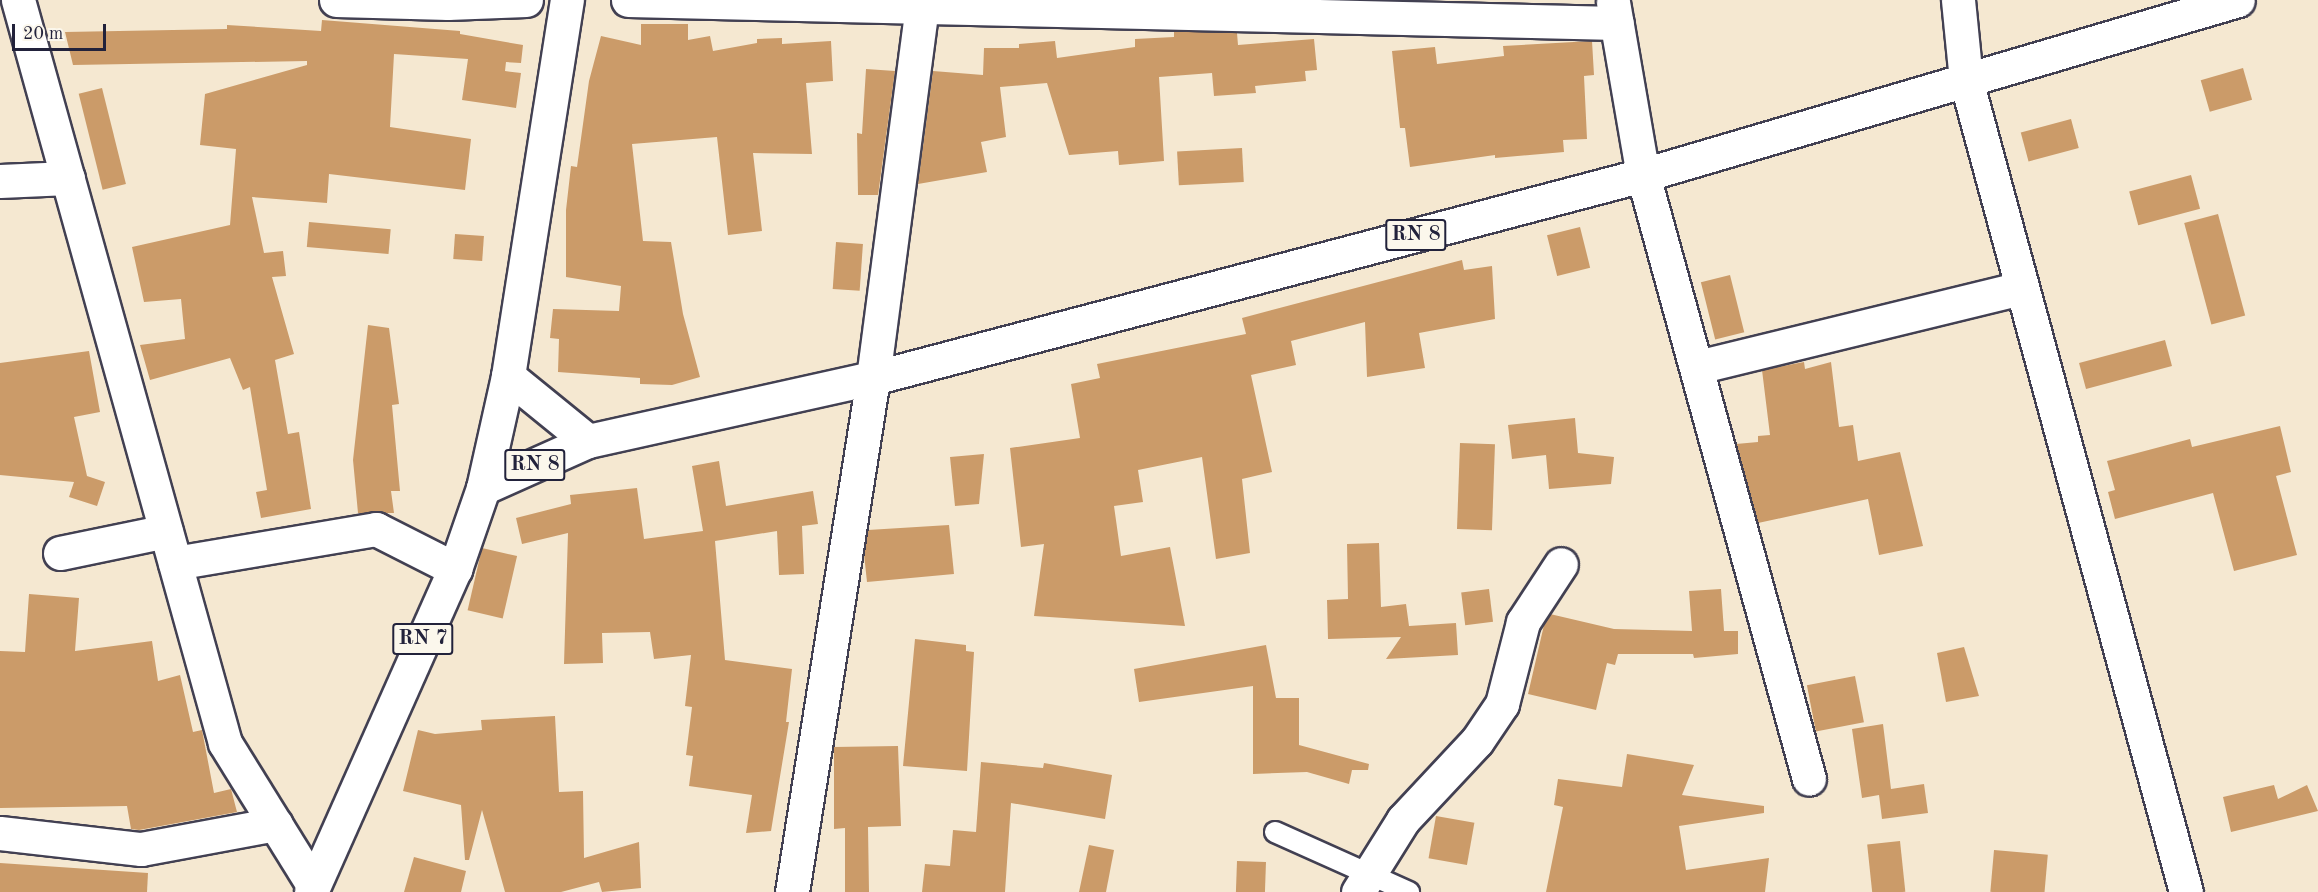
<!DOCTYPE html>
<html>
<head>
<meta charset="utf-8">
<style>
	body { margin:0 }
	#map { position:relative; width:2318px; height:892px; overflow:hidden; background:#f5e8d1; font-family:"Old Standard TT",serif }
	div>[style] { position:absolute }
	.building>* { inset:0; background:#cb9b69; transform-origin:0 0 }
	.roads { filter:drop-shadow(2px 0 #424052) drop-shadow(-2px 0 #424052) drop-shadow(0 2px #424052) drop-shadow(0 -2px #424052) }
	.lane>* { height:20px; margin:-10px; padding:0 10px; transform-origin:10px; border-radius:10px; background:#fff }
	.street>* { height:33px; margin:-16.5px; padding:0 16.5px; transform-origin:16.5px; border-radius:16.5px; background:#fff }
	.primary>* { height:33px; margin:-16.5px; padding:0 16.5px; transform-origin:16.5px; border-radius:16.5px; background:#fff }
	span { translate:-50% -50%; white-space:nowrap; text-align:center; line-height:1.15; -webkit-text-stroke:5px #fbf7ec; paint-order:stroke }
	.shield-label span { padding:2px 4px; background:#fbf7ec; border:2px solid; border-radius:4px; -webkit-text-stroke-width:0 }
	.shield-label { font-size:21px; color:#22223b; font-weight:700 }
	.scale { position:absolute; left:12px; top:24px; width:94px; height:27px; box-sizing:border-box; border:3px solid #22223b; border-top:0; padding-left:8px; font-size:18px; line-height:21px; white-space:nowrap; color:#22223b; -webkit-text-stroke:4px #fbf7ec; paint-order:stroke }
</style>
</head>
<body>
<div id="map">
	<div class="building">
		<div style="clip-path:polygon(322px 20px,460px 31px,460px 34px,523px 45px,521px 63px,506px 62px,505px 71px,521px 73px,516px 108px,462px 100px,468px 59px,394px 54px,390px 127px,471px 139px,465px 190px,329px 174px,327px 203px,252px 197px,264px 253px,283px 251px,286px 276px,272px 277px,294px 354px,275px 360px,288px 434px,299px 432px,311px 509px,261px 518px,256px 492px,267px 490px,250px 387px,243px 390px,230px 358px,150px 380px,140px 345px,185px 339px,181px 299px,144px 302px,132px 247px,230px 225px,236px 149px,200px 145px,205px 94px,307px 65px,307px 61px,73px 65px,65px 32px,227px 29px,227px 25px,321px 31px)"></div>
		<div style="clip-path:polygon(641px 24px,688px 24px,688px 40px,710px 36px,713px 51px,757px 43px,757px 39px,782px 38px,782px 44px,831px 41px,833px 81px,806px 83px,812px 154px,753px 153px,762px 231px,728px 235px,717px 137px,632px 144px,643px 241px,671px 242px,683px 314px,700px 377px,672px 385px,640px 384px,640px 378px,558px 372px,559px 339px,550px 338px,553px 309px,619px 311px,621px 286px,566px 277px,566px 210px,571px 166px,577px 167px,589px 81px,601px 36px,641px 45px)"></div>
		<div style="clip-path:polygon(1174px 31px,1237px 33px,1238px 45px,1314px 39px,1317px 70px,1305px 71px,1306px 81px,1255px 86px,1256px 93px,1214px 96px,1212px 73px,1159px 77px,1164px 161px,1119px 165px,1118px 151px,1069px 155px,1047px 83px,1000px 87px,1006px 137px,981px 142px,987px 172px,918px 184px,933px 71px,983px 75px,984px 48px,1019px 48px,1019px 44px,1055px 41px,1057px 58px,1135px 47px,1135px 39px,1174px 37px)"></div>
		<div style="clip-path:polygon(1592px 41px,1594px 75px,1584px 76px,1587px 139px,1563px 140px,1564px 152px,1495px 158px,1495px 155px,1410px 167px,1405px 128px,1400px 128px,1392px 51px,1435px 47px,1437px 64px,1504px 56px,1503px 46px)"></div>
		<div style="left:2243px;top:68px;width:33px;height:44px;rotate:74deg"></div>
		<div style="clip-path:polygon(866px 69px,895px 71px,878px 195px,858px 195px,857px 133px,862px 134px)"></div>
		<div style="left:102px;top:88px;width:99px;height:24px;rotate:76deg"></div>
		<div style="left:2071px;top:119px;width:30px;height:52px;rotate:75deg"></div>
		<div style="left:1242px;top:148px;width:34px;height:65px;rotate:87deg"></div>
		<div style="left:2191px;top:175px;width:35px;height:64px;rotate:75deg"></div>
		<div style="left:2218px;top:214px;width:105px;height:35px;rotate:75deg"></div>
		<div style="left:309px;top:222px;width:82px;height:25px;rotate:5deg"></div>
		<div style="left:1580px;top:227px;width:42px;height:34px;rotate:76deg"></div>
		<div style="left:455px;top:234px;width:29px;height:25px;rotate:4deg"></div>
		<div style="left:836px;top:242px;width:27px;height:47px;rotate:4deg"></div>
		<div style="clip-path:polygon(1462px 260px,1464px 270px,1492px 266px,1495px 319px,1419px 333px,1425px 368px,1367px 377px,1365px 322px,1291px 341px,1296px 365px,1251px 375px,1272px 472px,1242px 479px,1250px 553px,1216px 559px,1202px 457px,1138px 470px,1143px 502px,1114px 506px,1121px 556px,1170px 547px,1185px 626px,1034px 616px,1044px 544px,1021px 547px,1010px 448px,1080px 438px,1071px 384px,1100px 378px,1097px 364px,1246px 334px,1242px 318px)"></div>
		<div style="left:1730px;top:275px;width:59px;height:30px;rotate:76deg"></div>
		<div style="clip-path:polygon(368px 325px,389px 328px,399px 404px,392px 405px,400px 491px,391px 491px,394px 513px,358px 513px,353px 460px)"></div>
		<div style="left:2165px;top:340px;width:27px;height:89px;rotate:75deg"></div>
		<div style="clip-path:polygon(89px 351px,100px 412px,74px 417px,87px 476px,105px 482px,97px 506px,69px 497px,74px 482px,0 475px,0 363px)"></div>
		<div style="clip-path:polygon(1804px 362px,1805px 369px,1831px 362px,1839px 427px,1853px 425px,1858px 461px,1900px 452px,1923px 546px,1879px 555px,1868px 499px,1758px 523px,1736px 444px,1758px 442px,1758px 436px,1770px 435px,1762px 370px)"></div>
		<div style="clip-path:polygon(1575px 418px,1578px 453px,1614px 457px,1611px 484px,1549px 489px,1546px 455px,1512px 459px,1508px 425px)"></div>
		<div style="clip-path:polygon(2280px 426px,2291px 472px,2276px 476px,2297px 555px,2234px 571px,2213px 493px,2115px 519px,2108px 492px,2115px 490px,2107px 461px,2190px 439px,2192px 447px)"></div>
		<div style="left:1460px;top:443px;width:35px;height:86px;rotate:2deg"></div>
		<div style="clip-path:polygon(984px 454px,979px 504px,955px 506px,950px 457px)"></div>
		<div style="clip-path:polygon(719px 461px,726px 506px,813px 491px,818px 524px,802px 526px,804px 574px,779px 575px,777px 531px,715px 541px,725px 660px,792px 669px,786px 722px,789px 722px,771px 831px,746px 833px,752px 795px,689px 786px,693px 756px,686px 755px,692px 707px,685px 706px,691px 655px,654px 659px,650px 632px,602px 633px,603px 663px,564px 664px,568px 533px,522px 544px,516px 518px,571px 504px,570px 495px,637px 488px,644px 539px,703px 531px,692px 466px)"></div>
		<div style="clip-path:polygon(949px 525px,954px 574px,867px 582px,864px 554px,868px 530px)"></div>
		<div style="clip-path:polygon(1379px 543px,1381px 607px,1406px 604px,1409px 626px,1456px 623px,1458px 655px,1386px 659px,1401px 637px,1328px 639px,1327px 600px,1348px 599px,1347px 544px)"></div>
		<div style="left:482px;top:548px;width:36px;height:64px;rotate:13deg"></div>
		<div style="left:1489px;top:589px;width:33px;height:28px;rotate:83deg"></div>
		<div style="clip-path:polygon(1721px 589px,1724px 631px,1738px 631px,1738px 654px,1694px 658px,1693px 654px,1618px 654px,1615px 665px,1607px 663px,1596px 710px,1528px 694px,1544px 625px,1550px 614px,1614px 629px,1692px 631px,1689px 591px)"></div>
		<div style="clip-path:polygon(29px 594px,79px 598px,75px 651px,152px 641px,158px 681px,180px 675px,193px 732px,202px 730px,214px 793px,231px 789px,237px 812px,139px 830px,131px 829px,127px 806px,0 808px,0 651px,25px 652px)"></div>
		<div style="clip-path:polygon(915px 639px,966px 645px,966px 651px,974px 652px,967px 771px,903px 766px)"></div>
		<div style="clip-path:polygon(1266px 645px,1276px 698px,1299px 698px,1299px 745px,1369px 764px,1368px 770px,1352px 770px,1349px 784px,1307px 772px,1253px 774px,1253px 686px,1139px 702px,1134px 669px)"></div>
		<div style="clip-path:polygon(1964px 647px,1979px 696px,1946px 702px,1937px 653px)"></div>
		<div style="left:1855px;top:676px;width:47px;height:49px;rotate:79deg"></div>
		<div style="clip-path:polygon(555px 716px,559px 792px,583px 791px,584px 858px,639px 842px,641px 888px,602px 892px,599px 882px,561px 892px,505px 892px,482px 810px,469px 860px,465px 860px,461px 805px,403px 791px,418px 730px,435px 734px,482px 730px,481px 720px)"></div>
		<div style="clip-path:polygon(1883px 724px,1891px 789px,1924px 784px,1928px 813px,1882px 819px,1879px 795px,1862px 798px,1852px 729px)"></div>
		<div style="clip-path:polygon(898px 746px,901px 826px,868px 827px,869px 892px,845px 892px,845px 828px,834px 829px,834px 747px)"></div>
		<div style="clip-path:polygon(1627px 754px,1694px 765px,1682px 795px,1764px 806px,1764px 813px,1679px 826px,1686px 870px,1769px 858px,1765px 892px,1546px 892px,1563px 807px,1554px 805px,1558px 779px,1622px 787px)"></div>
		<div style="clip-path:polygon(981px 762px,1043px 768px,1044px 763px,1112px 775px,1105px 819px,1011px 803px,1005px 892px,922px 892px,925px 864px,950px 866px,953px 830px,976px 832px)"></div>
		<div style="clip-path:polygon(2274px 785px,2278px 799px,2307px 785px,2318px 811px,2231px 832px,2223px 797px)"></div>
		<div style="left:1436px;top:816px;width:39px;height:43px;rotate:10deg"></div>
		<div style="left:1900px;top:841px;width:51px;height:33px;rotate:84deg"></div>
		<div style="clip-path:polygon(1089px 845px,1114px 850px,1106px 892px,1079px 892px)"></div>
		<div style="left:1994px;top:850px;width:54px;height:42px;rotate:5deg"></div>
		<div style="clip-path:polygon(414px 857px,466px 871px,461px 892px,404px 892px)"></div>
		<div style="left:1237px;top:861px;width:29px;height:31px;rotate:2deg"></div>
		<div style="clip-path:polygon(0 863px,148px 873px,147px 892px,0 892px)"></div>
	</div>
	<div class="roads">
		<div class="lane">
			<div style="left:1275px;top:832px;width:147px;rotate:24.1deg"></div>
		</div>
		<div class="street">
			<div style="left:18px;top:0;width:771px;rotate:74.43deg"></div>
			<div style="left:225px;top:743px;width:167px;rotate:58.2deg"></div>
			<div style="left:336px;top:0;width:112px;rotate:1.5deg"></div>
			<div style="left:448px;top:3px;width:78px;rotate:-2.2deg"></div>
			<div style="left:628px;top:0;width:989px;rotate:1.33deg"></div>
			<div style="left:1958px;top:0;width:80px;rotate:84.3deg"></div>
			<div style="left:1966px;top:80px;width:841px;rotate:74.84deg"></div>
			<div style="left:1613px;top:2px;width:176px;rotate:80.2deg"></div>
			<div style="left:1643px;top:175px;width:626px;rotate:74.63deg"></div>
			<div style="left:0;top:181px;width:68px;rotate:-2.5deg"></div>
			<div style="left:1697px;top:367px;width:333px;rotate:-13.7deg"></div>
			<div style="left:60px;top:553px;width:108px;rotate:-11.7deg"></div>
			<div style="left:175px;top:563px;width:204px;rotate:-9.6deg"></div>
			<div style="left:376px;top:529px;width:89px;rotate:26.9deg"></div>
			<div style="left:0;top:833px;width:142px;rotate:6.5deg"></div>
			<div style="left:141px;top:849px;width:137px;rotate:-10.5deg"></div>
			<div style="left:792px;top:892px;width:520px;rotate:-81.04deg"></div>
			<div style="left:873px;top:378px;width:381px;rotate:-82.5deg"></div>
			<div style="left:1358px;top:892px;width:85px;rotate:-58deg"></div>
			<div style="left:1403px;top:820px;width:108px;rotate:-46.9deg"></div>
			<div style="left:1477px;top:741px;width:45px;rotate:-56deg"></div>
			<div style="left:1502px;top:704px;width:85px;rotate:-75.6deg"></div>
			<div style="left:1523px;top:622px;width:69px;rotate:-56.8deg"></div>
		</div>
		<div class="primary">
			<div style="left:508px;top:376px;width:103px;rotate:39.1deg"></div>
			<div style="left:483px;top:488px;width:115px;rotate:-24.1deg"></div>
			<div style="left:588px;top:441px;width:292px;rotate:-12.5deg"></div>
			<div style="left:873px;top:378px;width:796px;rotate:-14.77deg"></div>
			<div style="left:1643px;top:175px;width:620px;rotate:-16.39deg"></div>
			<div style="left:311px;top:892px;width:354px;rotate:-66deg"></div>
			<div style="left:455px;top:569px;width:86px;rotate:-70.9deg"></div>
			<div style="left:483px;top:488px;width:115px;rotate:-77.4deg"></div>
			<div style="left:508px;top:376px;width:381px;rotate:-81.1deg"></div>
		</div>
	</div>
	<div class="shield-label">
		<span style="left:1416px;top:235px">RN 8</span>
		<span style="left:535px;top:465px">RN 8</span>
		<span style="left:423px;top:639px">RN 7</span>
	</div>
	<div class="scale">20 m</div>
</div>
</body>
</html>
